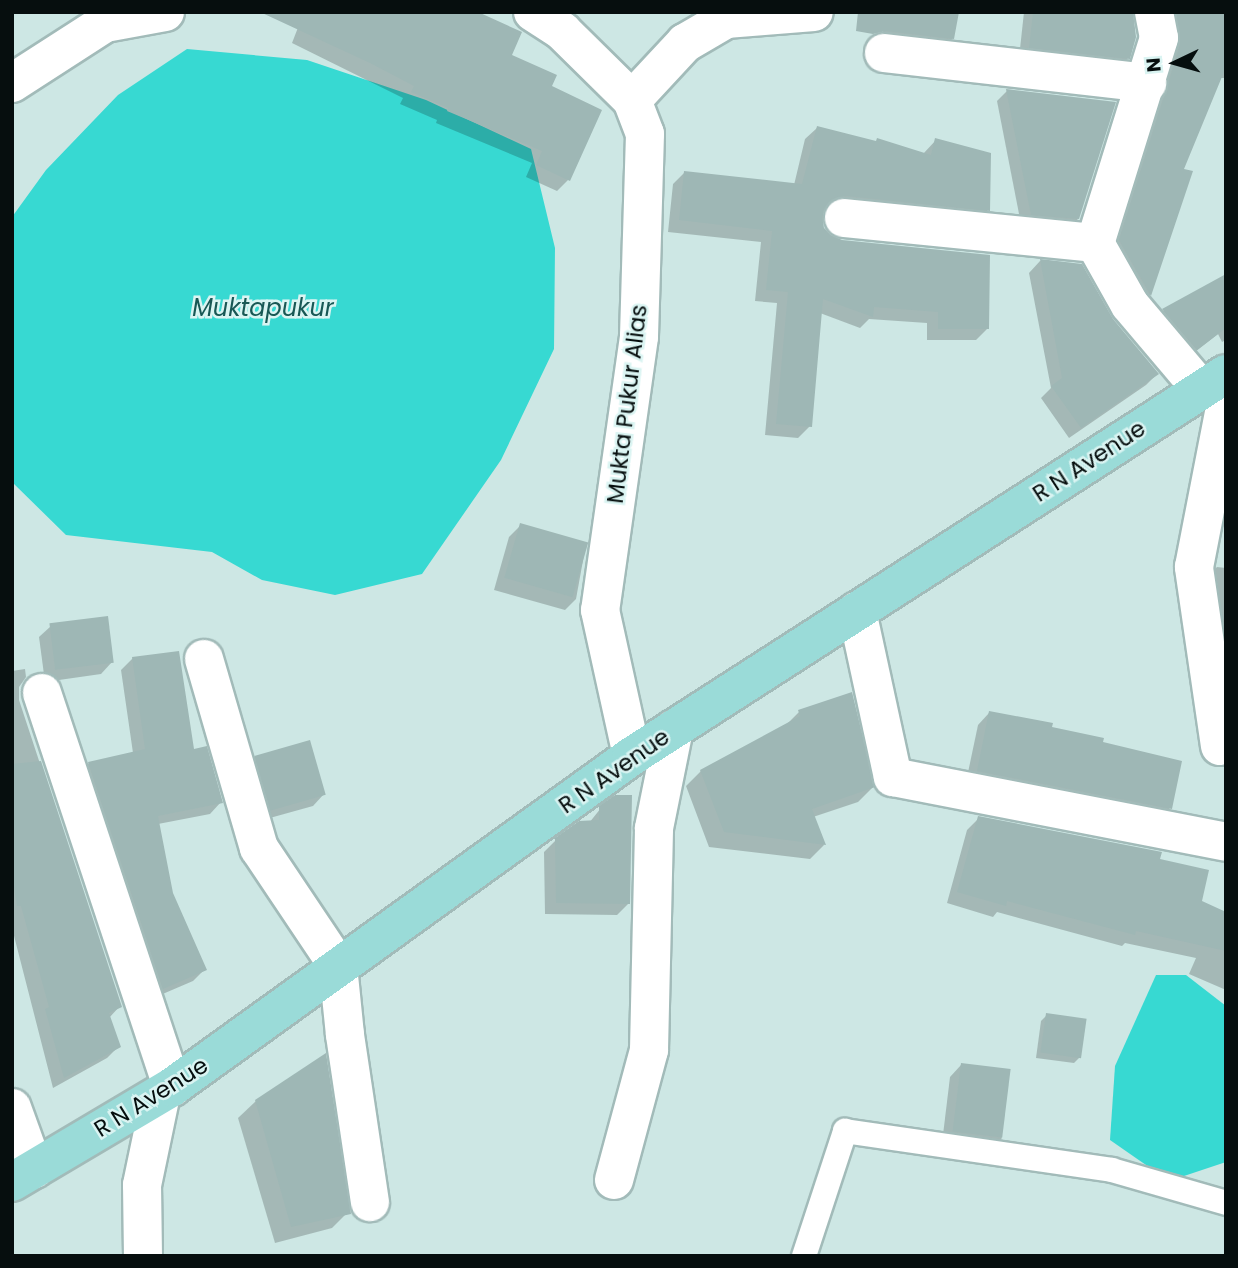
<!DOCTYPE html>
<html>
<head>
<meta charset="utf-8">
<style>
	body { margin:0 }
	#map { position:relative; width:1238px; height:1268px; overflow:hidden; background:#cde7e4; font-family:Poppins,sans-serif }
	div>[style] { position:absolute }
	.water>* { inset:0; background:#37d9d2 }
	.shadow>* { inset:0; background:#0003 }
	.building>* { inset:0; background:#9eb7b5; transform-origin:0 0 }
	.roads { filter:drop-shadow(2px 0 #a2bbb9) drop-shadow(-2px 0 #a2bbb9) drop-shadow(0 2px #a2bbb9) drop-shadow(0 -2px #a2bbb9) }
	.service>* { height:24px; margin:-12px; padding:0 12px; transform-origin:12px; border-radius:12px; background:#fff }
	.minor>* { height:38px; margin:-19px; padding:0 19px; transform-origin:19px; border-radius:19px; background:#fff }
	.primary>* { height:38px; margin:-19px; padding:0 19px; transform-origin:19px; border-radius:19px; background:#9adbd8 }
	span { translate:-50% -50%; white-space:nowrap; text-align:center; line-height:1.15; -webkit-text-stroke:5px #daf4f2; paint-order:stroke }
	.street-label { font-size:23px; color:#060e0e }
	.water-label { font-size:24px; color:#185855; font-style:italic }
	.frame { position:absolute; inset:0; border:14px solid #060e0e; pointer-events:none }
	.north { position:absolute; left:1140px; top:28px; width:70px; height:70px; -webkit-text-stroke:5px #daf4f2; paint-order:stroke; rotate:265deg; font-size:19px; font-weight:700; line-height:28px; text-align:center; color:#060e0e }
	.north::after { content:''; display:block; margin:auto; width:24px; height:32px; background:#060e0e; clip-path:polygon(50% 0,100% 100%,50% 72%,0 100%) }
</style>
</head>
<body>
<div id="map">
	<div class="water">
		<div style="clip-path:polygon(187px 49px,307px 60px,426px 100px,531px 149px,555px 248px,554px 349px,501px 460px,422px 574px,335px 595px,262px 580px,212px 552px,66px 535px,12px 482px,12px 217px,46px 170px,118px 95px)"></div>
		<div style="clip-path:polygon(1156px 975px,1186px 975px,1226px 1006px,1226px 1162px,1169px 1181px,1110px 1140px,1115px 1066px)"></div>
	</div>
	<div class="shadow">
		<div style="clip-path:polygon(304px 12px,510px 56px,550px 87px,568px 180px,557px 191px,526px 177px,532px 163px,436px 123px,437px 120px,400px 104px,403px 98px,292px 43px)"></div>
		<div style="clip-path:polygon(888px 12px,953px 38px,941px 49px,880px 43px)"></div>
		<div style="clip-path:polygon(1024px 12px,1133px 12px,1128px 58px,1117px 69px,1019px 58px)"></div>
		<div style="clip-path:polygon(1161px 12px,1226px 12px,1226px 78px,1219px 78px,1182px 170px,1190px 173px,1150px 295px,1139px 306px,1108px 253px)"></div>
		<div style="clip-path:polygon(1007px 91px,1078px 219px,1068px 229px,1021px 224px,997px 101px)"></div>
		<div style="clip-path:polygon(817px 128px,923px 154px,936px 140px,988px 210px,977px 221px,833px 207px,823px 209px,823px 228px,830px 237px,987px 329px,976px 340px,927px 340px,927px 323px,869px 319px,860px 328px,820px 313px,810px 426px,798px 438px,765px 435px,777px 303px,755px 301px,761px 242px,668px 232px,673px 184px,685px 172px,794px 185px,805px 139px)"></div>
		<div style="clip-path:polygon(1040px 261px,1080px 265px,1112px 320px,1157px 374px,1146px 385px,1069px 438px,1041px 398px,1051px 388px,1029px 273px)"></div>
		<div style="clip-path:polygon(1226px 276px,1226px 340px,1222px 342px,1218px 334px,1186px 359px,1153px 321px,1163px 311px)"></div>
		<div style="clip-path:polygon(521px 525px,586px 544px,576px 599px,565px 610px,494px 590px,509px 537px)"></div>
		<div style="clip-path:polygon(1217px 567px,1226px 568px,1226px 627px,1212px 625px,1206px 578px)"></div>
		<div style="clip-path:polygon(51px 626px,112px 662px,101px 674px,45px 682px,39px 637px)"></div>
		<div style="clip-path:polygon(133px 658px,192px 751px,221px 802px,210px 814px,158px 824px,171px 893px,205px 969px,193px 981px,151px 999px,77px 775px,89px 763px,133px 753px,121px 670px)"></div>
		<div style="clip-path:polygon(25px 669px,26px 677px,19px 687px,19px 700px,120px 1006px,109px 1018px,119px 1046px,107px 1058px,53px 1088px,12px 928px,12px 671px)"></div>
		<div style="clip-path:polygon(799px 712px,873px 787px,858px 802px,813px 817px,824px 845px,810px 859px,709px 847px,686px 786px,701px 771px,784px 727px)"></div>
		<div style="clip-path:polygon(989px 713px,1101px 744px,1170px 808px,1158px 820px,966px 782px,978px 725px)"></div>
		<div style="clip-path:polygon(256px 758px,324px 794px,313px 806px,259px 821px,244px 770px)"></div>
		<div style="clip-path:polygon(601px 808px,629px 903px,617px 915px,545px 914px,544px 852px,556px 840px,589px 823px)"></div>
		<div style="clip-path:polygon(979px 818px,1158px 861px,1200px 902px,1226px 913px,1226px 990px,1189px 974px,1196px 958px,1125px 943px,1122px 946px,997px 912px,993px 917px,947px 903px,967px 830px)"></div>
		<div style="clip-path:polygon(1047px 1015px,1080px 1057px,1074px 1063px,1036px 1058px,1041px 1021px)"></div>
		<div style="clip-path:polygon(961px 1065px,1002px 1138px,990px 1150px,942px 1143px,950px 1077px)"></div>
		<div style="clip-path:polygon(256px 1101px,349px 1211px,332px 1228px,275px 1243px,238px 1118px)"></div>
	</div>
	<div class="building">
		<div style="clip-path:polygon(260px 12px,478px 12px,522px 32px,512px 55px,557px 75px,552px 86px,602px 110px,570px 181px,536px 165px,542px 151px,447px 111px,448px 108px,411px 92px,414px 86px,370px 63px)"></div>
		<div style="clip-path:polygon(858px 12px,959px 12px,954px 39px,886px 31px,873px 34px,856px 31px)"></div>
		<div style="clip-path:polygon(1033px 12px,1133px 12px,1136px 37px,1130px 59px,1029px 48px)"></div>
		<div style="clip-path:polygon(1176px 12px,1226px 12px,1226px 67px,1184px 169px,1193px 171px,1151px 296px,1119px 240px,1180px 45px)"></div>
		<div style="clip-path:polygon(1006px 89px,1116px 102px,1079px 219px,1031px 215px)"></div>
		<div style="clip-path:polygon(817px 126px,876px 141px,877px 138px,931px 155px,935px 138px,991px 153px,990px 211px,846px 196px,836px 198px,827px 205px,822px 217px,824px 228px,831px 235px,842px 240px,990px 255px,989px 329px,938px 329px,938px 312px,874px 307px,873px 317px,823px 299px,812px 427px,776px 424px,788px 292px,766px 290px,772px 231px,679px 220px,684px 171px,802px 184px)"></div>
		<div style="clip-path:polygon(1040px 259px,1082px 264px,1113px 319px,1159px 374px,1081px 428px,1051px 386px,1062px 378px)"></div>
		<div style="clip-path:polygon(1226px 274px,1226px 328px,1197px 350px,1162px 309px)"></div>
		<div style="left:520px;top:523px;width:71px;height:57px;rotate:16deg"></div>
		<div style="left:108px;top:616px;width:47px;height:59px;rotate:83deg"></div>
		<div style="clip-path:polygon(179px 651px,194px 749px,207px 746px,223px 803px,158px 816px,173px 893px,207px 970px,163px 989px,88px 762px,145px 749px,132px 657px)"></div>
		<div style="clip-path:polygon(852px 692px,875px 787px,812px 809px,826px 845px,724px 832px,700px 770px,800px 716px,798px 710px)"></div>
		<div style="clip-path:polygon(989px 711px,1053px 723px,1052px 727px,1104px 738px,1103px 742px,1182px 761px,1172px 809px,977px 771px)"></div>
		<div style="left:310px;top:740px;width:57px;height:58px;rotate:74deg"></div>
		<div style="clip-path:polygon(41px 761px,122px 1007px,109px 1013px,121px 1047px,64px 1078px,45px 1009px,49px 1007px,21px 906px,17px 906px,12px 874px,12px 764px)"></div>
		<div style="clip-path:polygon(615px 795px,632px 795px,630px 904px,556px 903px,555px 838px,579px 821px,599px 820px,599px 806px)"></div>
		<div style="clip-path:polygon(978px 816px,1162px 852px,1160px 859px,1209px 870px,1202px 901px,1226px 912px,1226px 951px,1136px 931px,1135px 935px,1007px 901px,1006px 906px,957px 892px)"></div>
		<div style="left:1046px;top:1013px;width:41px;height:40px;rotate:8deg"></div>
		<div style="clip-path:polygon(326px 1053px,351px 1214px,291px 1227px,255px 1100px)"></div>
		<div style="left:961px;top:1063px;width:50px;height:69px;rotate:7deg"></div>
	</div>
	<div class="roads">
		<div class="service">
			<div style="left:804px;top:1256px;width:132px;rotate:-71.8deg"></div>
			<div style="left:845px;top:1131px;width:270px;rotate:8.3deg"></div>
			<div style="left:1112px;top:1170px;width:119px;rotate:16.1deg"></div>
		</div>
		<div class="minor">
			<div style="left:533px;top:12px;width:35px;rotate:33deg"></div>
			<div style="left:562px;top:31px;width:98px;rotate:44.6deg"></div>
			<div style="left:632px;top:100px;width:36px;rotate:69deg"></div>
			<div style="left:645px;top:134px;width:203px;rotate:91.7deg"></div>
			<div style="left:639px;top:337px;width:276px;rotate:98.1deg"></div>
			<div style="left:600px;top:610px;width:149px;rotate:77.6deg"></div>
			<div style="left:1154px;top:12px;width:26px;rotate:79deg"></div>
			<div style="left:1159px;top:38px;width:215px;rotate:107.3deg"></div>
			<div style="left:1095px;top:243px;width:71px;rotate:60.6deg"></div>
			<div style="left:1130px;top:305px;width:110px;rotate:49.8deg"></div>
			<div style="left:884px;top:53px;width:265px;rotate:6.5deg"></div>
			<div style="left:12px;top:83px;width:111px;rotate:-32.8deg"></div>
			<div style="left:105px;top:23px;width:61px;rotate:-10.4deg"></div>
			<div style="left:632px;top:100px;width:78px;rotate:-47.1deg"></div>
			<div style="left:685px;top:43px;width:48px;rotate:-30.3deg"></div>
			<div style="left:726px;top:19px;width:88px;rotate:-4.5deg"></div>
			<div style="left:844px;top:218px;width:252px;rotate:5.7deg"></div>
			<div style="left:857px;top:611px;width:170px;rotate:77.8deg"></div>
			<div style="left:893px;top:777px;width:339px;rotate:11deg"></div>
			<div style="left:204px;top:659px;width:197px;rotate:73.8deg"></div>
			<div style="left:259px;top:848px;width:142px;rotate:56.2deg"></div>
			<div style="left:338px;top:966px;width:69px;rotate:84.2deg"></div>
			<div style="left:345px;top:1035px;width:169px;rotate:81.5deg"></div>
			<div style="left:42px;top:693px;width:415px;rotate:71.7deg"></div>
			<div style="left:1220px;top:746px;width:181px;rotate:-98.3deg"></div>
			<div style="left:1194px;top:567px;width:168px;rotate:-79deg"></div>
			<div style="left:12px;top:1108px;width:65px;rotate:70.2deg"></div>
			<div style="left:614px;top:1180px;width:135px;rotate:-74.9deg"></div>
			<div style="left:649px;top:1050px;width:222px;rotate:-88.7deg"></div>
			<div style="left:654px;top:828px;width:101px;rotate:-78.6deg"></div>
			<div style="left:143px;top:1256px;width:71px;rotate:-90.8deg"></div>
			<div style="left:142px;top:1185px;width:93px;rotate:-78.2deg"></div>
		</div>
		<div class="primary">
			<div style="left:12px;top:1182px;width:186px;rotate:-30.7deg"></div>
			<div style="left:172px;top:1087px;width:567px;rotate:-35.74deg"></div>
			<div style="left:632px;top:756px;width:706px;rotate:-32.74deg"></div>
		</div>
	</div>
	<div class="street-label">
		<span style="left:627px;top:404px;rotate:-83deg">Mukta Pukur Alias</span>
		<span style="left:1089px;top:461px;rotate:-33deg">R N Avenue</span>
		<span style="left:614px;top:771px;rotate:-35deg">R N Avenue</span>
		<span style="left:151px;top:1097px;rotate:-32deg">R N Avenue</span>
	</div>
	<div class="water-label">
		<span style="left:263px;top:308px">Muktapukur</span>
	</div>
	<div class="frame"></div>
	<div class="north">N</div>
</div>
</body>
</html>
